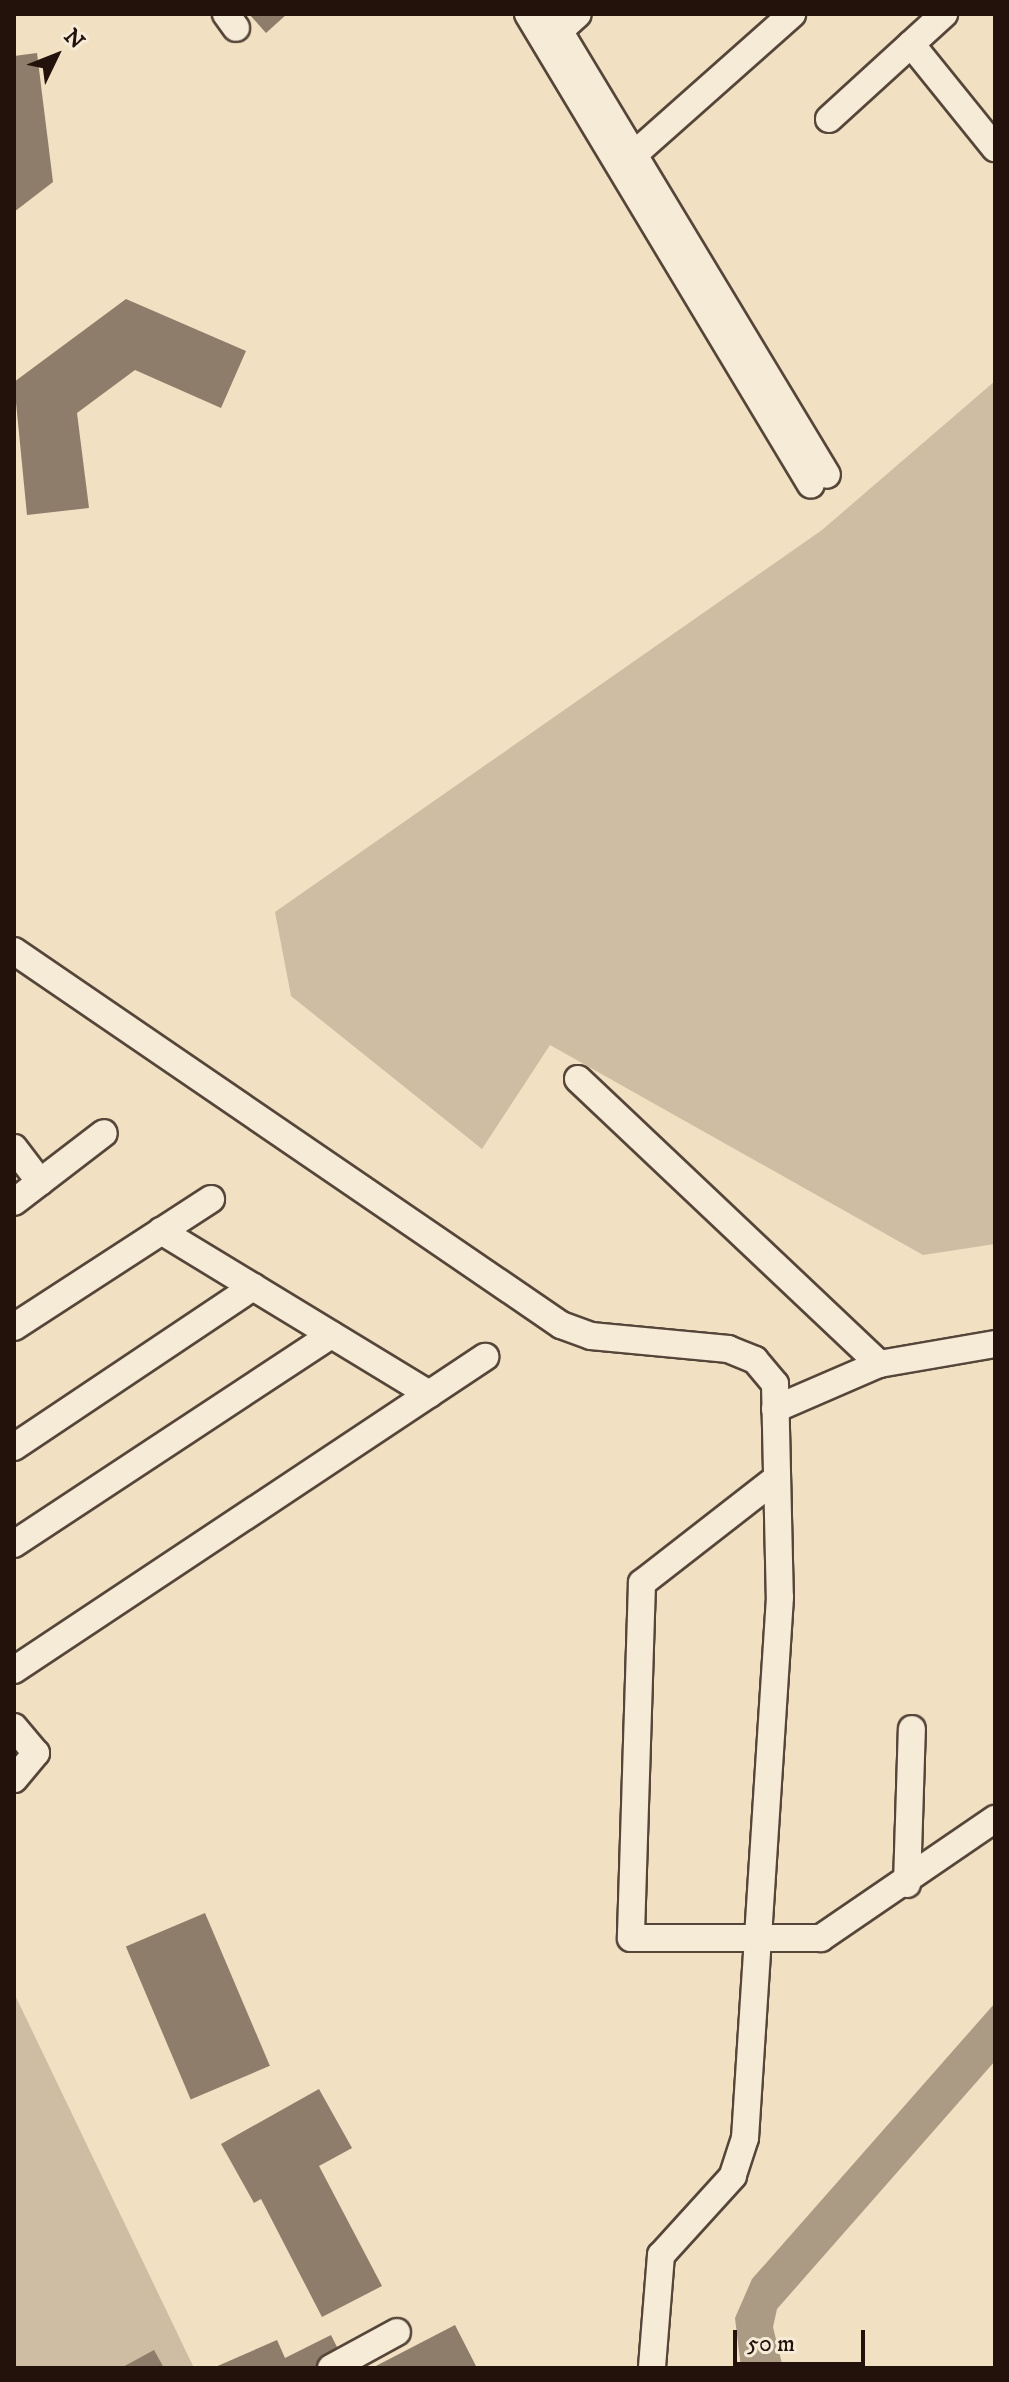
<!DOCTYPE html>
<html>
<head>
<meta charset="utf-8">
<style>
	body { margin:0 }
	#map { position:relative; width:1009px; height:2382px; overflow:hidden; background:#f1e0c2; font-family:"IM FELL DW Pica",serif }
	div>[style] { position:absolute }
	.green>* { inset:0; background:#cebda3 }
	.water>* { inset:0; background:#ab9a84 }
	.building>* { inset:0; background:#8e7d6b; transform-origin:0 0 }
	.roads { filter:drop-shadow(2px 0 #56463a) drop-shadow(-2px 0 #56463a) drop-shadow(0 2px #56463a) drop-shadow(0 -2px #56463a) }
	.minor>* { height:26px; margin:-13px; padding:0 13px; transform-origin:13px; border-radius:13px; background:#f6ebd7 }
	span { translate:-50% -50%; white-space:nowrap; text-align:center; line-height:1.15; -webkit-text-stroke:6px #f6ebd7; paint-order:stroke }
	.frame { position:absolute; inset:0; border:16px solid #23120c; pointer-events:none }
	.north { position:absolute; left:16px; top:16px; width:80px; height:80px; -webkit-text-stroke:6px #f6ebd7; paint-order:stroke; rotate:47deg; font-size:22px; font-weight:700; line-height:32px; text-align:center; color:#23120c }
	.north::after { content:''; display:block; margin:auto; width:28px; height:36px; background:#23120c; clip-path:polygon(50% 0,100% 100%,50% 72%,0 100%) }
	.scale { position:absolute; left:733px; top:2330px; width:132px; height:36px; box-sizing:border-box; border:4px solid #23120c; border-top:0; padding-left:10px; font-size:24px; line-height:28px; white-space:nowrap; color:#23120c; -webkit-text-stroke:6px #f6ebd7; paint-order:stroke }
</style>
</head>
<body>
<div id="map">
	<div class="green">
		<div style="clip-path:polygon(995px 381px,995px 1244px,923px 1255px,550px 1045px,482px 1149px,291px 996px,275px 912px,822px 530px)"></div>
		<div style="clip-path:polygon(14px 1993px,194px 2368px,14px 2368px)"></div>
	</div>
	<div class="water">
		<div style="clip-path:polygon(995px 2003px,995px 2061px,777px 2309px,773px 2327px,783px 2368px,741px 2368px,735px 2318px,752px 2279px)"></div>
	</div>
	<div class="building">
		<div style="clip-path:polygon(249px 14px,287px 14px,266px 33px)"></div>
		<div style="clip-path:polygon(37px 53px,53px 182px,14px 212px,14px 56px)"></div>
		<div style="clip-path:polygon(126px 299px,246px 351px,221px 408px,135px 370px,77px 413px,89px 508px,27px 515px,14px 382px)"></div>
		<div style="left:205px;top:1913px;width:166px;height:86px;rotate:67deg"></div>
		<div style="clip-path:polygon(319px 2089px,352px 2148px,319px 2166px,382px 2286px,322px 2317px,261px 2199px,254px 2203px,221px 2144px)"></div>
		<div style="clip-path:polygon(455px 2325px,477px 2368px,372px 2368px)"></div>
		<div style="clip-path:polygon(331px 2335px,337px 2347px,315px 2368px,213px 2368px,277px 2340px,285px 2358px)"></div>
		<div style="clip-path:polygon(154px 2350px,164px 2368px,121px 2368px)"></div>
	</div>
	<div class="roads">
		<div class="minor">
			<div style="left:226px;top:14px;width:17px;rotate:54deg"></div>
			<div style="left:528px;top:14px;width:549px;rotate:59deg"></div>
			<div style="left:549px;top:14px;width:538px;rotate:58.91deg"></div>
			<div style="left:559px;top:31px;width:25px;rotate:-42deg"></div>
			<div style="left:911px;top:44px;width:134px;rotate:51.1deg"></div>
			<div style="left:829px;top:119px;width:156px;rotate:-42.4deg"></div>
			<div style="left:621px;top:166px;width:229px;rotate:-41.6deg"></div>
			<div style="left:14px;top:951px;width:663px;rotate:34.36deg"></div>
			<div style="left:561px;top:1325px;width:32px;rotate:20deg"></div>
			<div style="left:591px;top:1336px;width:138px;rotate:5.4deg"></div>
			<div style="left:728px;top:1349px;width:29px;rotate:22deg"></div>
			<div style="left:755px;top:1360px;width:31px;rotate:50deg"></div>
			<div style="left:775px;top:1384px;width:213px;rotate:88.7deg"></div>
			<div style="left:780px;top:1597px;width:542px;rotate:93.7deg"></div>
			<div style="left:745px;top:2138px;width:40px;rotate:108deg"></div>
			<div style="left:733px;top:2176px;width:107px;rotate:132.3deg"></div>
			<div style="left:661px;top:2255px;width:113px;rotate:94.6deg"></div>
			<div style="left:578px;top:1079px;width:415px;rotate:43.4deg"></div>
			<div style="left:14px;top:1148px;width:43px;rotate:52.6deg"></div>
			<div style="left:14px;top:1202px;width:113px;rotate:-37.5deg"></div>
			<div style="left:161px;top:1231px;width:314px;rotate:31.3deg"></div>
			<div style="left:14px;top:1327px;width:235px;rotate:-33deg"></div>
			<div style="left:775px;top:1409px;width:113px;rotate:-23.4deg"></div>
			<div style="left:879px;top:1364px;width:118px;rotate:-9.8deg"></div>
			<div style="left:14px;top:1447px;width:288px;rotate:-33.8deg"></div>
			<div style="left:773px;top:1481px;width:166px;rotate:142.1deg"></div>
			<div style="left:642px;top:1583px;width:355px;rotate:91.8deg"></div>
			<div style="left:631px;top:1938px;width:190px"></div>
			<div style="left:821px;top:1938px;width:211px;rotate:-34.4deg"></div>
			<div style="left:14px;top:1544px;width:380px;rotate:-33.4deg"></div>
			<div style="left:14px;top:1670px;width:566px;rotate:-33.61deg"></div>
			<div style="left:14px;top:1727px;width:34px;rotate:50deg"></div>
			<div style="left:36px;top:1753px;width:34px;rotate:130deg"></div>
			<div style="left:907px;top:1884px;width:155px;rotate:-88.2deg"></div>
			<div style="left:331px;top:2368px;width:75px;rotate:-28.6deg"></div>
		</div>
	</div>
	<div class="frame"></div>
	<div class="north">N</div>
	<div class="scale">50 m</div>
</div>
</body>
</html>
